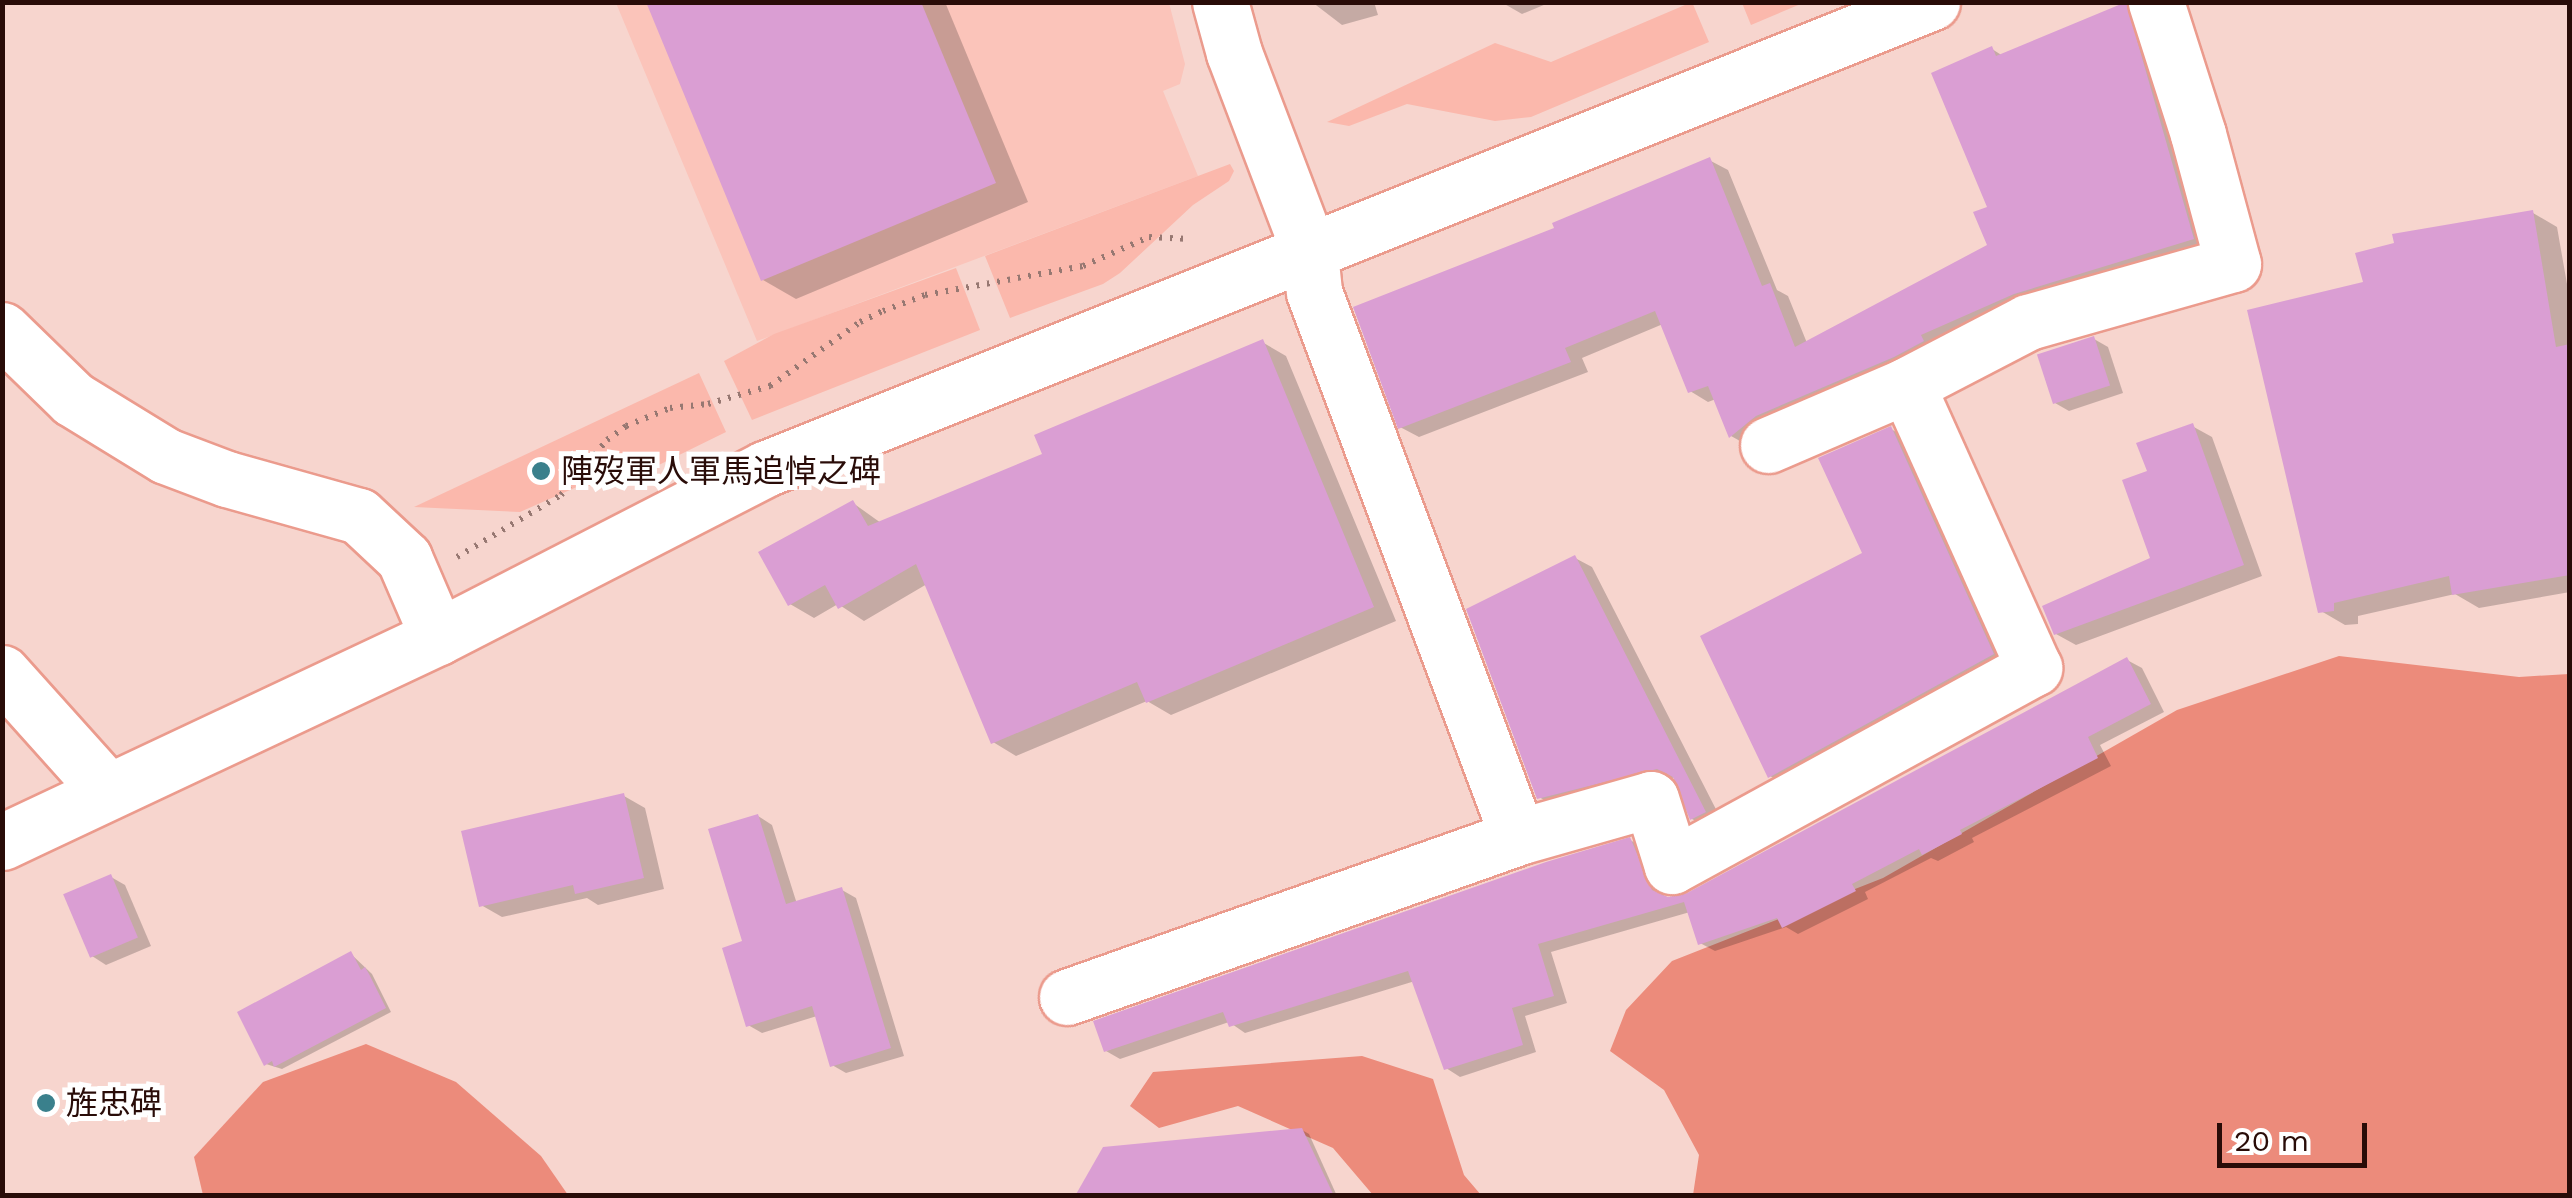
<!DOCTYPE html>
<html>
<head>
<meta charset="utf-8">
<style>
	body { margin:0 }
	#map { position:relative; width:2572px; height:1198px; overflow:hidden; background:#f7d5ce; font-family:"Work Sans","Noto Sans JP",sans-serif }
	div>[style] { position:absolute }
	.built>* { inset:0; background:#fbc4ba }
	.green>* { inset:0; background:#fbb8ac }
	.forest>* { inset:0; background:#ec8b7b }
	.shadow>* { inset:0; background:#0003 }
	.building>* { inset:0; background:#da9ed3; transform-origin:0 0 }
	.path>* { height:6px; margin-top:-3px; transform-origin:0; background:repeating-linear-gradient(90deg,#977872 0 2.5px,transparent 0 10.5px) }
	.roads { filter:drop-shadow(2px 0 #eb9b8d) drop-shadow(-2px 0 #eb9b8d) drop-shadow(0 2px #eb9b8d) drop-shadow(0 -2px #eb9b8d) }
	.minor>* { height:55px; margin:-27.5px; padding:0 27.5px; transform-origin:27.5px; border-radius:27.5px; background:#fff }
	.dots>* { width:28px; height:28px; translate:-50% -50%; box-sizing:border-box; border:5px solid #fff; border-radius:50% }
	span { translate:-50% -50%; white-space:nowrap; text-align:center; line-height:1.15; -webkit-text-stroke:10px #fff; paint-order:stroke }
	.poi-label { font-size:32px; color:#290c08 }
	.left { translate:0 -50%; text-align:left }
	.frame { position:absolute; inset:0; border:5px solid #290c08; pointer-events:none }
	.scale { position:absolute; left:2217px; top:1123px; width:150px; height:45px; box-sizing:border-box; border:5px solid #290c08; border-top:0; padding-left:12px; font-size:30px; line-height:35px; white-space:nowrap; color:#290c08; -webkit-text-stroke:8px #fff; paint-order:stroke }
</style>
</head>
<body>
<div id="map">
	<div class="built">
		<div style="clip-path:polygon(616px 3px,1169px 3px,1185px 64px,1180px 84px,1163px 91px,1198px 176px,757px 341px)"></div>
	</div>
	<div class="green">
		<div style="clip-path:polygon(1692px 2px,1709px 42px,1531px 117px,1495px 121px,1407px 104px,1349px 126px,1327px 122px,1495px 43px,1551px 62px)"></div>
		<div style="clip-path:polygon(1742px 3px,1803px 3px,1751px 25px)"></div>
		<div style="clip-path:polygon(1230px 164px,1234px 171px,1229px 181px,1193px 205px,1120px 273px,1103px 284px,1010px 318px,985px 256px)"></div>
		<div style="clip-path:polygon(956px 268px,980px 330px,752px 420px,724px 361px,774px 334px)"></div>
		<div style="clip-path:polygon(699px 373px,726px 432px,618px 485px,579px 486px,520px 512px,414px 507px)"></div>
	</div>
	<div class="forest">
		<div style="clip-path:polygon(2339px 656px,2519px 677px,2569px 674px,2569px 1195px,1693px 1195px,1699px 1155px,1664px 1090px,1610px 1051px,1626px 1010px,1672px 961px,1883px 878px,2177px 710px)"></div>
		<div style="clip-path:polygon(366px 1044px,456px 1082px,541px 1156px,568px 1195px,203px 1195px,194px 1157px,263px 1082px)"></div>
		<div style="clip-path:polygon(1362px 1056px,1433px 1079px,1464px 1175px,1481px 1195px,1373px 1195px,1333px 1148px,1238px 1106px,1159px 1128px,1130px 1106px,1153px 1072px)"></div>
	</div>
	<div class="shadow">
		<div style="clip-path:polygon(649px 2px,945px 2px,1028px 202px,796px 299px,763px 280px)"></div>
		<div style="clip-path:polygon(1312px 2px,1374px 2px,1378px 15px,1342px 25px)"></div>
		<div style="clip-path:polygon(1501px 2px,1551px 2px,1522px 14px)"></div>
		<div style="clip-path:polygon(2125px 4px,2144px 14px,2211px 249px,1749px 446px,1731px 436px,1716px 399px,1708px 402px,1690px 391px,1663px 324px,1582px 358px,1588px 372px,1419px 437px,1400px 427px,1557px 230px,1709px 160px,1728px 170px,1777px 290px,1788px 296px,1807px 343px,1990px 246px,1992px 49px,2003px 56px)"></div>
		<div style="clip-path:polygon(2533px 213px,2557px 227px,2570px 301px,2570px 592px,2479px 608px,2455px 594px,2358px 616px,2358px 624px,2345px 625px,2321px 611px,2366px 284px)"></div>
		<div style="clip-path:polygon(2094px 339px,2108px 347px,2123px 393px,2069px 411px,2055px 403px)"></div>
		<div style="clip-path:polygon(1262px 342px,1286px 356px,1396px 621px,1171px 715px,1147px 701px,1016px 756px,993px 742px,927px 584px,864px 621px,838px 604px,814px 618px,790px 604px,853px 503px,881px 523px,1046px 455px)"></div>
		<div style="clip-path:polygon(2192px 426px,2212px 437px,2262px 576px,2076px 645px,2056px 634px,2153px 560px,2150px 472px)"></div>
		<div style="clip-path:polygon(1891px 429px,1908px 439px,2010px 664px,1788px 786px,1770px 776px,1865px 555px)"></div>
		<div style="clip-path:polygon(1575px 558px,1592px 567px,1722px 821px,1709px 828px,1692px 819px,1676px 777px,1556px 807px,1539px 797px)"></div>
		<div style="clip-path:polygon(2127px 660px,2142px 668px,2164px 712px,2100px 745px,2111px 766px,1972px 838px,1974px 842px,1938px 861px,1931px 858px,1865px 892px,1868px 899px,1798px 934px,1786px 927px,1715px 951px,1700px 943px,1690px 912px,1551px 952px,1567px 1003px,1525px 1016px,1536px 1052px,1460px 1077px,1446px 1068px,1415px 981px,1245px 1033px,1229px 1022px,1120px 1059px,1106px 1051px,1630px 840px,1644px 848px,1665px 898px,1687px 896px)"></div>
		<div style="clip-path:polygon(624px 796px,645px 808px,664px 889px,598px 905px,587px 898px,502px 917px,481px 905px)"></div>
		<div style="clip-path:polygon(758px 816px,772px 825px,797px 904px,842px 890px,856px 898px,904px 1056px,846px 1073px,832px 1065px,817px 1016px,762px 1033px,748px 1025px,745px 943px)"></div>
		<div style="clip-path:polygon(111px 877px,125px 885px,151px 946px,106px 965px,92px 956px)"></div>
		<div style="clip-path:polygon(351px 954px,372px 974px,391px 1012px,282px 1069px,266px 1064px)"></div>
		<div style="clip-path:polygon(1302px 1130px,1309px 1134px,1337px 1196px,1078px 1196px)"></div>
	</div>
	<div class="building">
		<div style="clip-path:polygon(646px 2px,921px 2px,996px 183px,761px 281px)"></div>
		<div style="clip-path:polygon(2126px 2px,2194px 239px,2014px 294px,1921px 335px,1924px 341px,1894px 357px,1756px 416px,1729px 438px,1708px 386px,1688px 393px,1655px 311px,1565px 348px,1571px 362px,1398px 429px,1353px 307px,1554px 228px,1552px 223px,1710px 157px,1762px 286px,1770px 283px,1795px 347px,1987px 245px,1973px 212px,1987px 207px,1931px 73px,1992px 46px,1996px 56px)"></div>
		<div style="clip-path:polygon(2533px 210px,2556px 347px,2570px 344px,2570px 575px,2452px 595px,2449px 576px,2334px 603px,2334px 611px,2318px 613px,2247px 310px,2363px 282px,2355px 253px,2394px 243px,2392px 234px)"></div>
		<div style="left:2094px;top:336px;width:52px;height:60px;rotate:72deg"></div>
		<div style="clip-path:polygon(1263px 339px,1374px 607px,1146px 703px,1137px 682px,991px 744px,916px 564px,838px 609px,825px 585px,788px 606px,758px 552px,853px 500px,868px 526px,1042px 454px,1034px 435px)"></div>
		<div style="clip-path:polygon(2193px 423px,2244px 565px,2054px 635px,2042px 606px,2150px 558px,2122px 480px,2147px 471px,2136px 443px)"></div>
		<div style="clip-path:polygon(1891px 426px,1994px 654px,1768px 778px,1700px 636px,1862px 553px,1818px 458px)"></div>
		<div style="clip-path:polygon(1575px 555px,1706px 812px,1690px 820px,1673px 777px,1657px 769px,1537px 799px,1466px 609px)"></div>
		<div style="clip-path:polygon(2127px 657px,2151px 704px,2088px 737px,2098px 758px,1960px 830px,1962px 834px,1922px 855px,1919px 849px,1852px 884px,1856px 891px,1782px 928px,1777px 918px,1698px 945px,1684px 902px,1538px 944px,1554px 996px,1512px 1008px,1523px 1045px,1444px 1070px,1408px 971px,1229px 1027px,1223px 1012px,1104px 1052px,1093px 1021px,1546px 862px,1630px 837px,1652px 890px,1668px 897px,1687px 893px)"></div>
		<div style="clip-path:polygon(624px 793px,644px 878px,575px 894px,573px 885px,479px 907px,461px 831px)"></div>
		<div style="clip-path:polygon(758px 814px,786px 904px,842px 887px,891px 1048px,830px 1067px,812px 1006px,746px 1027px,722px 948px,742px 941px,708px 829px)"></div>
		<div style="left:111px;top:874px;width:69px;height:52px;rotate:67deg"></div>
		<div style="clip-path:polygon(351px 951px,361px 970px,365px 967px,369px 974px,386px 1008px,274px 1067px,272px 1061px,264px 1066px,237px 1012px)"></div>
		<div style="clip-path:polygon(1302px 1128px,1334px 1196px,1075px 1196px,1103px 1147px)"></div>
	</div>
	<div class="path">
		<div style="left:457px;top:557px;width:121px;rotate:-30.8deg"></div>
		<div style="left:561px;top:495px;width:72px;rotate:-50.1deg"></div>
		<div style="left:607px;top:440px;width:24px;rotate:-36deg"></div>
		<div style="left:626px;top:426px;width:48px;rotate:-22.2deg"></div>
		<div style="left:670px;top:408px;width:38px;rotate:-6deg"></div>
		<div style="left:708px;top:404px;width:65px;rotate:-16.2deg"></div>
		<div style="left:770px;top:386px;width:110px;rotate:-35.4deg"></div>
		<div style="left:860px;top:322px;width:25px;rotate:-26deg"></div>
		<div style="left:883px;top:311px;width:45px;rotate:-20.9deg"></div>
		<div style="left:925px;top:295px;width:161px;rotate:-10.4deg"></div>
		<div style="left:1083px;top:266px;width:72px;rotate:-23.7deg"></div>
		<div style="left:1149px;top:237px;width:41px;rotate:2.8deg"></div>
	</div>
	<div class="roads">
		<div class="minor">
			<div style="left:1220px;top:2px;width:53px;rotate:74.6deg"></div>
			<div style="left:1234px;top:53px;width:214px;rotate:69.2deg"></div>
			<div style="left:1310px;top:253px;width:39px;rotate:84deg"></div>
			<div style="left:1314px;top:292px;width:582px;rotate:69.48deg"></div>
			<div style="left:2px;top:330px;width:99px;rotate:44.2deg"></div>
			<div style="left:73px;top:399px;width:109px;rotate:31.5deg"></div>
			<div style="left:166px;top:456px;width:65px;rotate:20.7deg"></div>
			<div style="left:227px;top:479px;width:137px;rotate:15.7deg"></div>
			<div style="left:359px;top:516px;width:62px;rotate:43deg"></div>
			<div style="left:404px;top:558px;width:86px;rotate:66.7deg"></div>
			<div style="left:1768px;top:445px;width:151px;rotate:-23.3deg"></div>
			<div style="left:1907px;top:385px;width:136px;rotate:-27.5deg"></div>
			<div style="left:2028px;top:322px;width:213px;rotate:-15.8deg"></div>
			<div style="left:2233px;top:264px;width:135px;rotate:-105.1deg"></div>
			<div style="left:2198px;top:134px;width:139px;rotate:-107.7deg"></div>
			<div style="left:2px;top:673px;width:159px;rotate:48.1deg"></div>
			<div style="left:2px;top:842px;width:482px;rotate:-25.2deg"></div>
			<div style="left:438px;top:637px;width:368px;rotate:-27.2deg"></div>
			<div style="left:765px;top:469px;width:1257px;rotate:-21.81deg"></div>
			<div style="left:1067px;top:997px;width:479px;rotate:-19.5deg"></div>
			<div style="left:1518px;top:837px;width:138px;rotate:-15.9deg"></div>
			<div style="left:1651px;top:799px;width:70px;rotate:72.6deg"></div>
			<div style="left:1672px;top:866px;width:413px;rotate:-28.7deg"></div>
			<div style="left:2034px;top:668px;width:310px;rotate:-114.2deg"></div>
		</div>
	</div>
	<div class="dots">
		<div style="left:541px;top:471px;background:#3a808c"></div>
		<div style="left:46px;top:1103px;background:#3a808c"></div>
	</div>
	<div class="poi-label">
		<span class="left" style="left:561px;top:471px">陣歿軍人軍馬追悼之碑</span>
		<span class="left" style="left:66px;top:1103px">旌忠碑</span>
	</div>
	<div class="frame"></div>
	<div class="scale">20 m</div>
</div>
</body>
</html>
